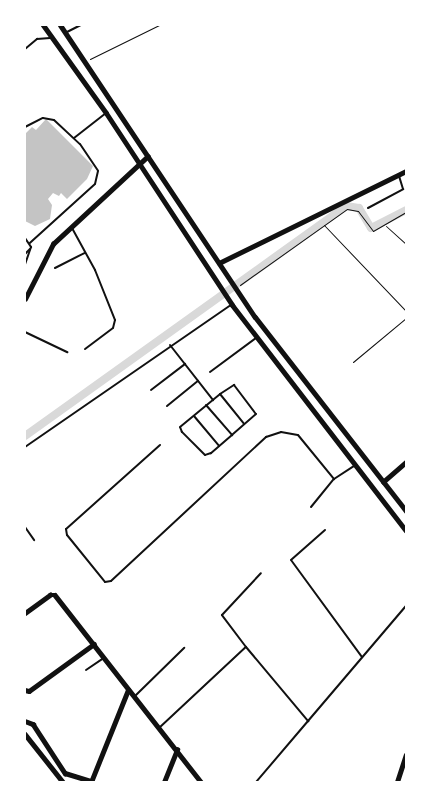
<!DOCTYPE html>
<html>
<head>
<meta charset="utf-8">
<style>
	body { margin:0 }
	#map { position:relative; width:431px; height:807px; overflow:hidden; background:#fff; font-family:Barlow,sans-serif }
	div>[style] { position:absolute }
	.canal>* { height:8px; margin:-4px; padding:0 4px; transform-origin:4px; border-radius:4px; background:#d9d9d9 }
	.building>* { inset:0; background:#c4c4c4 }
	.path>* { height:1px; margin:-0.5px; padding:0 0.5px; transform-origin:0.5px; border-radius:0.5px; background:#111 }
	.service>* { height:2px; margin:-1px; padding:0 1px; transform-origin:1px; border-radius:1px; background:#111 }
	.minor>* { height:4.5px; margin:-2.25px; padding:0 2.25px; transform-origin:2.25px; border-radius:2.25px; background:#111 }
	.tertiary>* { height:5px; margin:-2.5px; padding:0 2.5px; transform-origin:2.5px; border-radius:2.5px; background:#111 }
	span { translate:-50% -50%; white-space:nowrap; text-align:center; line-height:1.15; -webkit-text-stroke:4.5px #fff; paint-order:stroke }
	.frame { position:absolute; inset:0; border:26px solid #fff; pointer-events:none }
</style>
</head>
<body>
<div id="map">
	<div class="canal">
		<div style="left:25px;top:436px;width:395px;rotate:-35.6deg"></div>
		<div style="left:346px;top:206px;width:13px;rotate:9deg"></div>
		<div style="left:359px;top:208px;width:23px;rotate:59deg"></div>
		<div style="left:371px;top:228px;width:39px;rotate:-27deg"></div>
	</div>
	<div class="building">
		<div style="clip-path:polygon(46px 119px,93px 166px,87px 179px,67px 199px,61px 193px,59px 196px,53px 193px,48px 199px,52px 205px,50px 219px,35px 226px,25px 221px,25px 134px,32px 127px,36px 130px)"></div>
	</div>
	<div class="path">
		<div style="left:90px;top:59px;width:77px;rotate:-26.2deg"></div>
		<div style="left:324px;top:225px;width:119px;rotate:46.4deg"></div>
		<div style="left:386px;top:226px;width:27px;rotate:42deg"></div>
		<div style="left:240px;top:285px;width:131px;rotate:-35.4deg"></div>
		<div style="left:347px;top:209px;width:11px;rotate:10deg"></div>
		<div style="left:358px;top:211px;width:25px;rotate:53deg"></div>
		<div style="left:373px;top:231px;width:38px;rotate:-30deg"></div>
		<div style="left:353px;top:362px;width:69px;rotate:-39.7deg"></div>
	</div>
	<div class="service">
		<div style="left:67px;top:32px;width:16px;rotate:-27deg"></div>
		<div style="left:25px;top:49px;width:16px;rotate:-40deg"></div>
		<div style="left:37px;top:39px;width:13px;rotate:-4deg"></div>
		<div style="left:25px;top:127px;width:20px;rotate:-27deg"></div>
		<div style="left:43px;top:118px;width:11px;rotate:10deg"></div>
		<div style="left:54px;top:120px;width:35px;rotate:43deg"></div>
		<div style="left:80px;top:144px;width:32px;rotate:56deg"></div>
		<div style="left:98px;top:171px;width:13px;rotate:103deg"></div>
		<div style="left:95px;top:184px;width:88px;rotate:137.8deg"></div>
		<div style="left:74px;top:138px;width:41px;rotate:-38deg"></div>
		<div style="left:368px;top:208px;width:40px;rotate:-28deg"></div>
		<div style="left:403px;top:189px;width:14px;rotate:-107deg"></div>
		<div style="left:72px;top:228px;width:48px;rotate:61.3deg"></div>
		<div style="left:95px;top:270px;width:54px;rotate:68.2deg"></div>
		<div style="left:115px;top:320px;width:8px;rotate:104deg"></div>
		<div style="left:113px;top:328px;width:35px;rotate:143deg"></div>
		<div style="left:25px;top:238px;width:11px;rotate:56deg"></div>
		<div style="left:31px;top:247px;width:18px;rotate:109deg"></div>
		<div style="left:25px;top:254px;width:7px;rotate:-45deg"></div>
		<div style="left:55px;top:268px;width:33px;rotate:-27deg"></div>
		<div style="left:25px;top:332px;width:47px;rotate:25.5deg"></div>
		<div style="left:170px;top:345px;width:70px;rotate:52deg"></div>
		<div style="left:210px;top:372px;width:57px;rotate:-36.5deg"></div>
		<div style="left:151px;top:390px;width:43px;rotate:-37.4deg"></div>
		<div style="left:220px;top:394px;width:17px;rotate:-33deg"></div>
		<div style="left:234px;top:385px;width:36px;rotate:53deg"></div>
		<div style="left:256px;top:414px;width:32px;rotate:139deg"></div>
		<div style="left:232px;top:435px;width:28px;rotate:139deg"></div>
		<div style="left:211px;top:453px;width:6px;rotate:162deg"></div>
		<div style="left:205px;top:455px;width:33px;rotate:-135deg"></div>
		<div style="left:182px;top:432px;width:5px;rotate:-112deg"></div>
		<div style="left:180px;top:427px;width:52px;rotate:-39.5deg"></div>
		<div style="left:220px;top:394px;width:38px;rotate:51deg"></div>
		<div style="left:206px;top:405px;width:40px;rotate:49deg"></div>
		<div style="left:167px;top:406px;width:40px;rotate:-39deg"></div>
		<div style="left:194px;top:416px;width:39px;rotate:50deg"></div>
		<div style="left:160px;top:445px;width:126px;rotate:138.2deg"></div>
		<div style="left:66px;top:529px;width:6px;rotate:81deg"></div>
		<div style="left:67px;top:535px;width:60px;rotate:51deg"></div>
		<div style="left:105px;top:582px;width:6px;rotate:-9deg"></div>
		<div style="left:111px;top:581px;width:212px;rotate:-42.9deg"></div>
		<div style="left:266px;top:437px;width:16px;rotate:-18deg"></div>
		<div style="left:281px;top:432px;width:17px;rotate:10deg"></div>
		<div style="left:298px;top:435px;width:57px;rotate:50.7deg"></div>
		<div style="left:25px;top:447px;width:250px;rotate:-34.6deg"></div>
		<div style="left:311px;top:507px;width:36px;rotate:-51deg"></div>
		<div style="left:334px;top:479px;width:24px;rotate:-33deg"></div>
		<div style="left:25px;top:527px;width:16px;rotate:55deg"></div>
		<div style="left:325px;top:530px;width:45px;rotate:138.6deg"></div>
		<div style="left:291px;top:560px;width:120px;rotate:53.8deg"></div>
		<div style="left:246px;top:647px;width:40px;rotate:-127deg"></div>
		<div style="left:222px;top:615px;width:57px;rotate:-47.1deg"></div>
		<div style="left:86px;top:670px;width:22px;rotate:-34deg"></div>
		<div style="left:135px;top:696px;width:69px;rotate:-44.4deg"></div>
		<div style="left:308px;top:721px;width:151px;rotate:-49.6deg"></div>
		<div style="left:159px;top:728px;width:119px;rotate:-43deg"></div>
		<div style="left:246px;top:647px;width:97px;rotate:50deg"></div>
		<div style="left:308px;top:721px;width:80px;rotate:130.4deg"></div>
	</div>
	<div class="minor">
		<div style="left:219px;top:263px;width:208px;rotate:-26.2deg"></div>
		<div style="left:25px;top:299px;width:62px;rotate:-63deg"></div>
		<div style="left:53px;top:244px;width:129px;rotate:-42.8deg"></div>
		<div style="left:383px;top:482px;width:30px;rotate:-41deg"></div>
		<div style="left:25px;top:613px;width:31px;rotate:-36deg"></div>
		<div style="left:50px;top:595px;width:5px"></div>
		<div style="left:55px;top:595px;width:237px;rotate:52deg"></div>
		<div style="left:25px;top:690px;width:4px;rotate:14deg"></div>
		<div style="left:29px;top:691px;width:80px;rotate:-35.9deg"></div>
		<div style="left:25px;top:721px;width:9px;rotate:21deg"></div>
		<div style="left:33px;top:724px;width:59px;rotate:56.9deg"></div>
		<div style="left:65px;top:773px;width:28px;rotate:17deg"></div>
		<div style="left:25px;top:734px;width:61px;rotate:51.6deg"></div>
		<div style="left:91px;top:782px;width:99px;rotate:-68.1deg"></div>
		<div style="left:164px;top:782px;width:35px;rotate:-68deg"></div>
		<div style="left:397px;top:782px;width:28px;rotate:-72deg"></div>
	</div>
	<div class="tertiary">
		<div style="left:43px;top:25px;width:108px;rotate:54.4deg"></div>
		<div style="left:106px;top:113px;width:230px;rotate:56.7deg"></div>
		<div style="left:232px;top:305px;width:285px;rotate:52.4deg"></div>
		<div style="left:60px;top:25px;width:351px;rotate:56.3deg"></div>
		<div style="left:255px;top:317px;width:246px;rotate:52.1deg"></div>
	</div>
	<div class="frame"></div>
</div>
</body>
</html>
